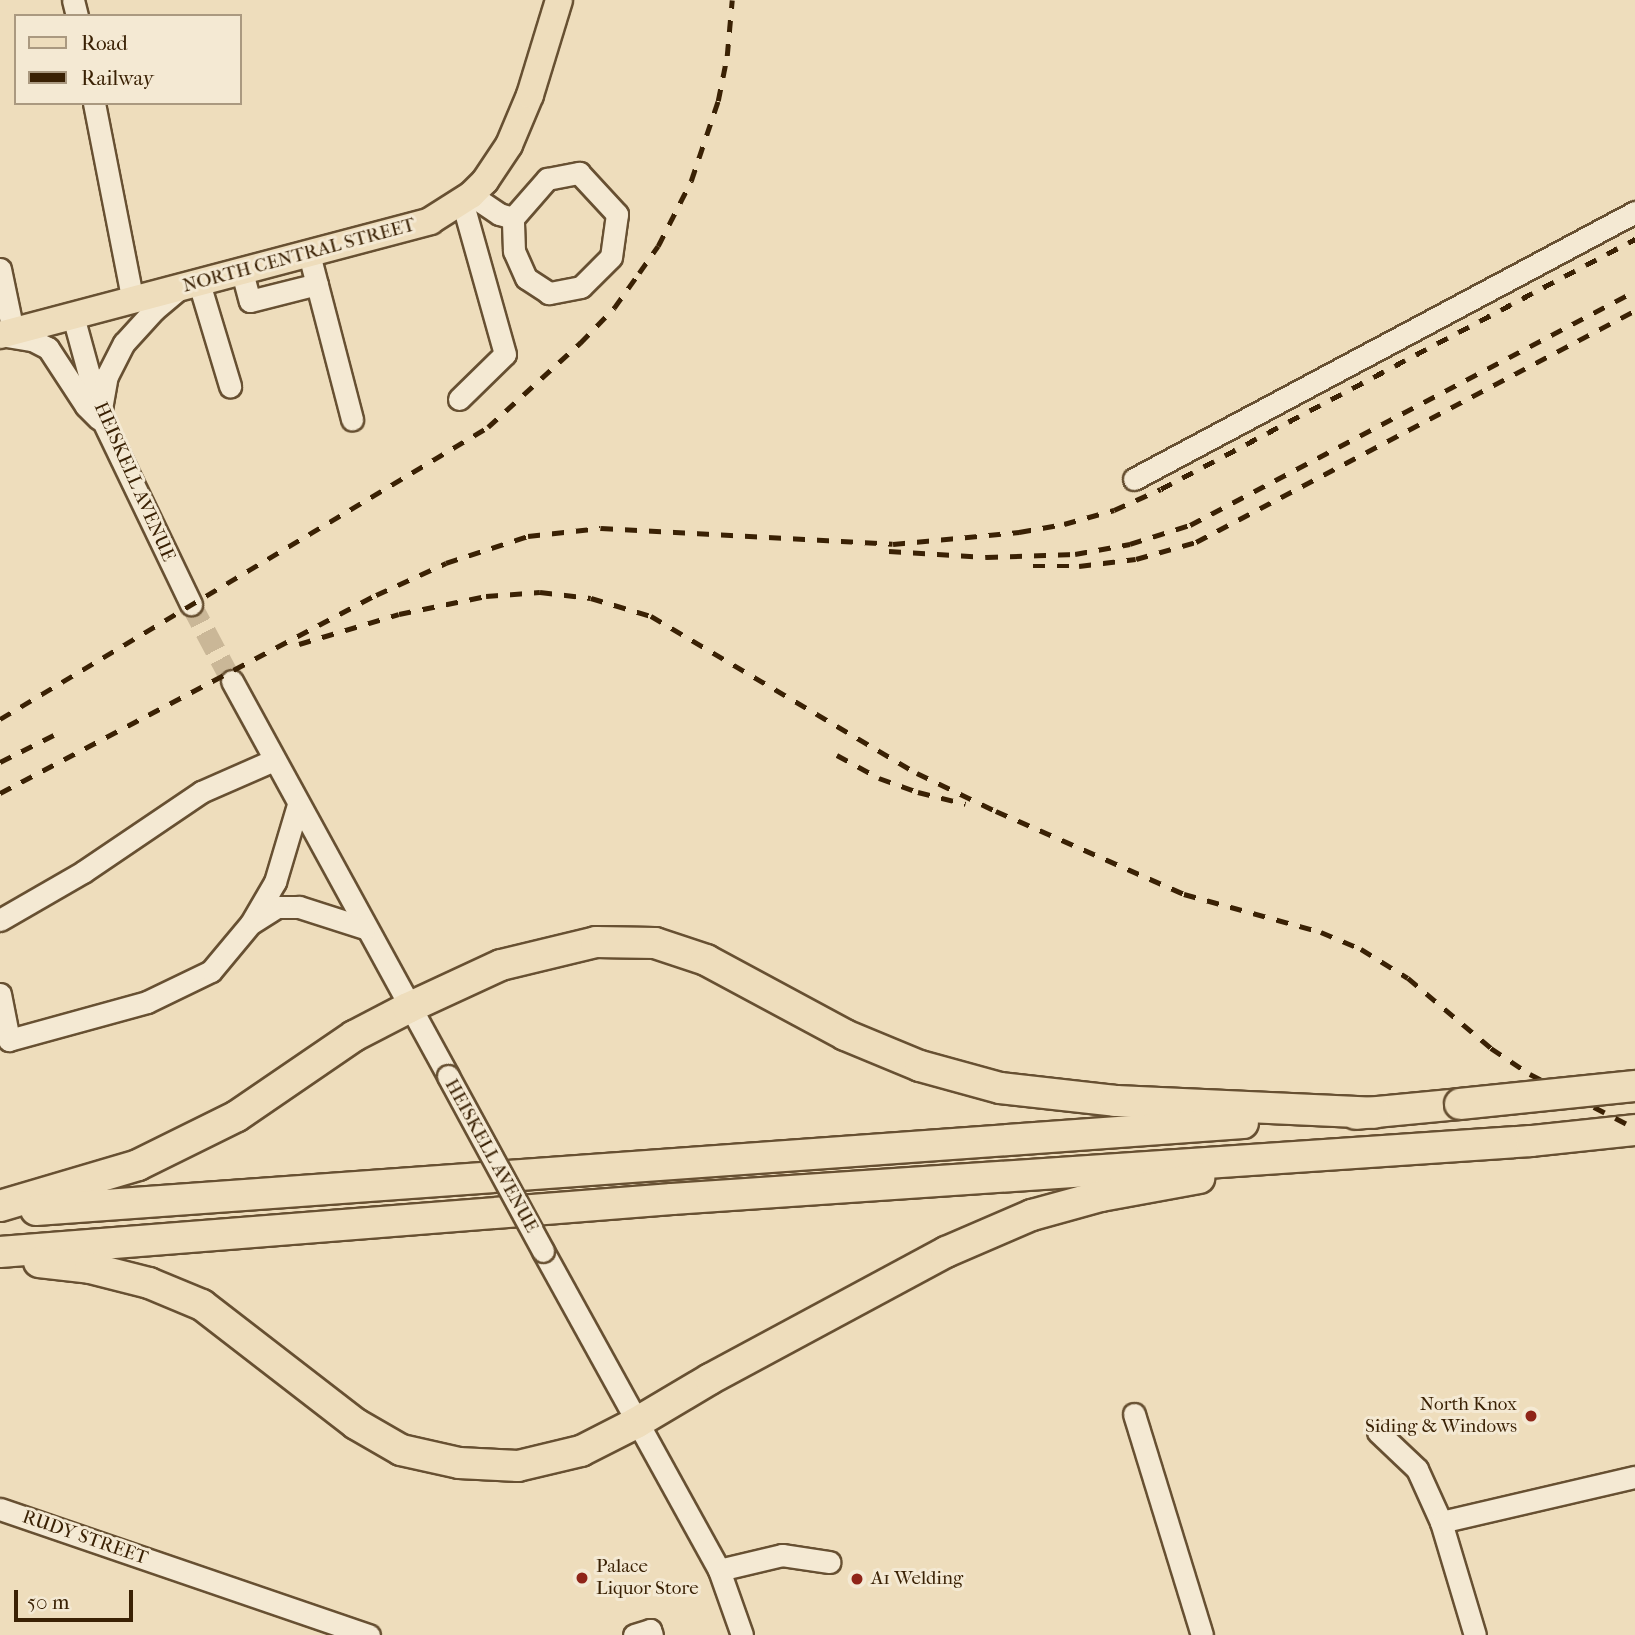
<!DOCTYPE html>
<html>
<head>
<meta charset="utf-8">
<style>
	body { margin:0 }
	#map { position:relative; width:1635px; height:1635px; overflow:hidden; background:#eeddbc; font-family:"IM FELL French Canon",serif }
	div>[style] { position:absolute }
	.minor-tunnel>* { height:21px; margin-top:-10.5px; transform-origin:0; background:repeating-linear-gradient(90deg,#cab797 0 21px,transparent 0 31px) }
	.roads { filter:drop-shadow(2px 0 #675032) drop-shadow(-2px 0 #675032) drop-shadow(0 2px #675032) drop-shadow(0 -2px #675032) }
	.minor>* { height:21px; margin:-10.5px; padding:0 10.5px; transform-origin:10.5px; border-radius:10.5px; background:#f4e9d3 }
	.major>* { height:26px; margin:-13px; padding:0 13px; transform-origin:13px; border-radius:13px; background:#eeddbc }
	.highway>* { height:30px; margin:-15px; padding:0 15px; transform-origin:15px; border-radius:15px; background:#eeddbc }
	.rail>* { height:4.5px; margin-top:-2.25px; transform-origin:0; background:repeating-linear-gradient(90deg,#3a2104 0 12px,transparent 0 24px) }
	.bridges { filter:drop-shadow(2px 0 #675032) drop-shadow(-2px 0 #675032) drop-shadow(0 2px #675032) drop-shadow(0 -2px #675032) }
	.minor-bridge>* { height:21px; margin:-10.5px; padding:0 10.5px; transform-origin:10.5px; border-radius:10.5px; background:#f4e9d3 }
	.highway-bridge>* { height:30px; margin:-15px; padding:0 15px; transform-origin:15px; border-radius:15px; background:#eeddbc }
	.dots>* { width:19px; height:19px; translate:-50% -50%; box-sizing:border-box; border:4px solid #f4e9d3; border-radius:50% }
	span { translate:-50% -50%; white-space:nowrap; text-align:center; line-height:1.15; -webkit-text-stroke:6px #f4e9d3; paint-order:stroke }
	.street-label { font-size:19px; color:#3a2104 }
	.poi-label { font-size:19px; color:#3a2104 }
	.right { translate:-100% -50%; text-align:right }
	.left { translate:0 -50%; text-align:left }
	.legend { position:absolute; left:14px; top:14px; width:228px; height:91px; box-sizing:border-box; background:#f4e9d3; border:2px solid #aa9980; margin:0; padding:9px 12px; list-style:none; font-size:21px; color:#3a2104 }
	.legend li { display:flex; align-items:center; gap:14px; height:35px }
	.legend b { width:35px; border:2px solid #aa9980 }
	.scale { position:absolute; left:14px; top:1590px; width:119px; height:32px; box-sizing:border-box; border:4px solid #3a2104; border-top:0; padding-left:9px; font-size:21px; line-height:24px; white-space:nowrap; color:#3a2104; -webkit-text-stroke:5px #f4e9d3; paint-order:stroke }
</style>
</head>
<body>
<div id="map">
	<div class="minor-tunnel">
		<div style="left:191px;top:604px;width:87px;rotate:62deg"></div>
	</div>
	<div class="roads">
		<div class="minor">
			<div style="left:73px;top:0;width:16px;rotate:76deg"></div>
			<div style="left:94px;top:103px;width:202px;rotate:78.9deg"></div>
			<div style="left:471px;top:195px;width:34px;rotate:34deg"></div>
			<div style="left:499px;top:214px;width:15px;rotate:16deg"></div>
			<div style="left:513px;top:218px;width:52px;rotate:-48.9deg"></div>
			<div style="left:547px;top:179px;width:33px;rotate:-11deg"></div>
			<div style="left:579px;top:173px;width:56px;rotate:47.2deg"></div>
			<div style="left:617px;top:214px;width:43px;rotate:97.9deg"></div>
			<div style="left:611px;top:257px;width:42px;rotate:135deg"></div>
			<div style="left:581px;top:287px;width:33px;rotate:169deg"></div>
			<div style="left:549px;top:293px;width:27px;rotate:-147deg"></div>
			<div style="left:526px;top:278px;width:30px;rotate:-114deg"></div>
			<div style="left:514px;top:251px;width:33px;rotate:-92deg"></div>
			<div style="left:309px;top:254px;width:171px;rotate:75.4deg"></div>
			<div style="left:0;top:269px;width:63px;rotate:78.2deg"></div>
			<div style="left:242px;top:272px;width:30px;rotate:75deg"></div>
			<div style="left:250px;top:301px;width:69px;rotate:-14.2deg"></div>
			<div style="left:199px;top:283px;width:108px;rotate:73.2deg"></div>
			<div style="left:73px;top:316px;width:103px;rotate:74.7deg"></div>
			<div style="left:100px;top:415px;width:210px;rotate:64.3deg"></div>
			<div style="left:6px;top:336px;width:26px;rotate:9deg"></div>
			<div style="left:32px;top:340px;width:18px;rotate:27deg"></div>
			<div style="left:48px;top:348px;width:69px;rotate:56.8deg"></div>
			<div style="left:86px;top:406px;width:18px;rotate:45deg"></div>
			<div style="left:459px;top:399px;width:64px;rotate:-44.4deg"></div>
			<div style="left:505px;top:354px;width:159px;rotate:-105.7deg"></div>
			<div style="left:101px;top:409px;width:34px;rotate:-80deg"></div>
			<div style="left:107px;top:376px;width:37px;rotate:-63deg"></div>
			<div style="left:124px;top:343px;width:45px;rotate:-47.7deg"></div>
			<div style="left:154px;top:310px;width:31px;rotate:-40deg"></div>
			<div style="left:1134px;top:479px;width:568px;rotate:-28.05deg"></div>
			<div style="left:232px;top:681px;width:450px;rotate:61.3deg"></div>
			<div style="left:0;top:920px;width:96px;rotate:-30deg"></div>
			<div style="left:83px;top:872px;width:143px;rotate:-34.1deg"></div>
			<div style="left:201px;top:792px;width:80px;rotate:-23.7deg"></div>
			<div style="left:253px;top:922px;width:28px;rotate:-32deg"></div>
			<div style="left:277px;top:907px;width:22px"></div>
			<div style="left:299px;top:907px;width:69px;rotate:17.7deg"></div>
			<div style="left:0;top:994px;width:47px;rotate:78.9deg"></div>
			<div style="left:9px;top:1040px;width:143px;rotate:-15.4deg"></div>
			<div style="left:147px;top:1002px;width:71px;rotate:-25.8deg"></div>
			<div style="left:211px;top:971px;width:62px;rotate:-50.2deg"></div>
			<div style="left:251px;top:923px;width:48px;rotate:-59.7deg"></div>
			<div style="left:275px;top:882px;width:80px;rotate:-73.4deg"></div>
			<div style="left:543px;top:1251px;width:364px;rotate:61.1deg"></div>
			<div style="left:719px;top:1570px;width:69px;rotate:70.5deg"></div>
			<div style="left:1134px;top:1414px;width:231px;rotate:72.9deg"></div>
			<div style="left:1378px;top:1432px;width:54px;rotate:43.5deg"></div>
			<div style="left:1417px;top:1469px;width:58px;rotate:65.6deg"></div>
			<div style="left:1441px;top:1522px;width:118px;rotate:73.3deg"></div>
			<div style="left:0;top:1509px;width:390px;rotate:18.9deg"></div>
			<div style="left:1441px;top:1522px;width:199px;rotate:-13.1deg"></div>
			<div style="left:719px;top:1570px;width:65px;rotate:-13.4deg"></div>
			<div style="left:782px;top:1555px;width:48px;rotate:8.5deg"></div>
			<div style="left:634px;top:1635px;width:17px;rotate:-17deg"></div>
			<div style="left:650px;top:1630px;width:5px;rotate:68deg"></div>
		</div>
		<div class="major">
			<div style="left:0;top:335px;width:445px;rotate:-14.8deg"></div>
			<div style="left:430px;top:221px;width:49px;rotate:-32.4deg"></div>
			<div style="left:471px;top:195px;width:20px;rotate:-45deg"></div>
			<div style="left:485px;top:181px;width:43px;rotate:-56.3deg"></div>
			<div style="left:509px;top:145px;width:54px;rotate:-67.2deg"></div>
			<div style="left:530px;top:95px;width:99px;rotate:-73deg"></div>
		</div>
		<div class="highway">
			<div style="left:1356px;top:1114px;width:104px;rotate:-5.5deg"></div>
			<div style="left:0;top:1206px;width:144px;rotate:-16.5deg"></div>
			<div style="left:138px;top:1165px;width:110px;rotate:-26.3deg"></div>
			<div style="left:237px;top:1116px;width:142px;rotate:-34.4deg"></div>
			<div style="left:354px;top:1036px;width:61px;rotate:-27.4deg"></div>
			<div style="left:408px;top:1008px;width:102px;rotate:-24.8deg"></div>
			<div style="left:501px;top:965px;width:98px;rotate:-13.6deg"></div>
			<div style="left:596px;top:942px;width:59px;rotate:1deg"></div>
			<div style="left:655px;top:943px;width:54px;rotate:18.4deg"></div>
			<div style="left:706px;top:960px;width:158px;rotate:28.3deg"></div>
			<div style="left:845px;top:1035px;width:81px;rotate:22.5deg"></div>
			<div style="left:920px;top:1066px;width:83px;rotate:15.4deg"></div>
			<div style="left:1000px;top:1088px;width:116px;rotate:6.4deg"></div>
			<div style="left:1115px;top:1101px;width:260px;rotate:2.6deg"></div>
			<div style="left:36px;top:1210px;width:1210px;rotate:-4.12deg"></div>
			<div style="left:0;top:1252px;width:674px;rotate:-4.51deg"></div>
			<div style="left:672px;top:1199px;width:861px;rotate:-3.86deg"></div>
			<div style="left:1531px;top:1141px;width:105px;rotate:-6deg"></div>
			<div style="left:39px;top:1262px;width:51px;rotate:6.7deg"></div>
			<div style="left:90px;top:1268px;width:61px;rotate:14.3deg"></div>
			<div style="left:149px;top:1283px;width:57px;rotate:22.5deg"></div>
			<div style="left:202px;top:1305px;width:195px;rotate:37.7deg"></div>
			<div style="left:356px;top:1424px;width:52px;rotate:30deg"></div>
			<div style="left:401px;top:1450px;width:59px;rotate:12.6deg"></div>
			<div style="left:459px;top:1463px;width:59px;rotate:2.9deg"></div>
			<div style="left:518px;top:1466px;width:65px;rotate:-13.4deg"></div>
			<div style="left:581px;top:1451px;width:62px;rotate:-27deg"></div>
			<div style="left:636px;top:1423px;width:86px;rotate:-30.7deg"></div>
			<div style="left:710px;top:1379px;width:268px;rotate:-28.3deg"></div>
			<div style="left:946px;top:1252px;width:94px;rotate:-23.3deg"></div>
			<div style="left:1032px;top:1215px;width:72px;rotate:-15.4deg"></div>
			<div style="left:1101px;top:1196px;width:100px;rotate:-10.4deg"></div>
		</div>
	</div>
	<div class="rail">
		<div style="left:889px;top:551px;width:97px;rotate:3.5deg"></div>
		<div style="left:986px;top:557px;width:89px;rotate:-1.9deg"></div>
		<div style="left:1075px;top:554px;width:56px;rotate:-10.3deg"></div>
		<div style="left:1130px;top:544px;width:63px;rotate:-17.6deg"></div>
		<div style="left:1190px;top:525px;width:503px;rotate:-27.74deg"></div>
		<div style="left:1033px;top:566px;width:46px"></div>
		<div style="left:1079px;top:566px;width:57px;rotate:-7deg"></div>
		<div style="left:1136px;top:559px;width:62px;rotate:-15.8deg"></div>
		<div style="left:1196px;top:542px;width:496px;rotate:-27.8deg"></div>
		<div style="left:299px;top:644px;width:104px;rotate:-16.7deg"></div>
		<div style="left:399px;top:614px;width:89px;rotate:-11.7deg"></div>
		<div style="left:486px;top:596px;width:54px;rotate:-4.2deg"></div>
		<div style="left:540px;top:592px;width:51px;rotate:6.7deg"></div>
		<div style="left:591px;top:598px;width:63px;rotate:16.7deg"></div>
		<div style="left:651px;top:616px;width:309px;rotate:30.6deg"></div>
		<div style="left:917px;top:773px;width:88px;rotate:25.7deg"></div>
		<div style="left:996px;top:811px;width:206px;rotate:23.8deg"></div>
		<div style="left:1184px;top:894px;width:142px;rotate:15.5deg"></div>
		<div style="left:1321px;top:932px;width:43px;rotate:23deg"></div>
		<div style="left:1361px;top:949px;width:55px;rotate:31.7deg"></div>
		<div style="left:1408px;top:978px;width:109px;rotate:40.1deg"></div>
		<div style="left:1491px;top:1048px;width:47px;rotate:33.7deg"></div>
		<div style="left:1530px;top:1074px;width:118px;rotate:27.2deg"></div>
		<div style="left:0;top:719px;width:569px;rotate:-30.89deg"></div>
		<div style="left:488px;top:427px;width:125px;rotate:-42.4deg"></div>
		<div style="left:580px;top:343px;width:49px;rotate:-45.8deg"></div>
		<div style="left:614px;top:308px;width:43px;rotate:-54.5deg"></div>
		<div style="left:639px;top:273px;width:33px;rotate:-55deg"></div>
		<div style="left:658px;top:246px;width:73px;rotate:-63.1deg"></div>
		<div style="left:691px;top:181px;width:84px;rotate:-71.4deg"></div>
		<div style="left:718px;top:101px;width:46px;rotate:-78.7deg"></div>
		<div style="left:727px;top:56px;width:56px;rotate:-84.9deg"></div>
		<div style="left:837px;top:755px;width:48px;rotate:28.7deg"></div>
		<div style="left:879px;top:778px;width:41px;rotate:19.7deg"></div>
		<div style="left:918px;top:792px;width:49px;rotate:14deg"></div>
		<div style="left:0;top:762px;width:60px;rotate:-26.6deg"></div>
		<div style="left:0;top:793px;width:425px;rotate:-27.8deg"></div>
		<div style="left:376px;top:595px;width:77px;rotate:-24.6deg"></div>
		<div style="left:446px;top:563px;width:86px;rotate:-18.2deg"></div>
		<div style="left:528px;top:536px;width:73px;rotate:-6.3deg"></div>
		<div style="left:601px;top:528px;width:292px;rotate:3.1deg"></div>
		<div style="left:893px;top:544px;width:127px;rotate:-5.4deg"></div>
		<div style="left:1019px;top:532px;width:46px;rotate:-10.1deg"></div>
		<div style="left:1064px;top:524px;width:52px;rotate:-15.6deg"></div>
		<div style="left:1114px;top:510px;width:51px;rotate:-24.1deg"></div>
		<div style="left:1161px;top:489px;width:536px;rotate:-27.81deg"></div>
	</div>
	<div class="bridges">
		<div class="minor-bridge">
			<div style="left:448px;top:1076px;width:199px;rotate:61.5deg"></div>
		</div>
		<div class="highway-bridge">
			<div style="left:1460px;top:1104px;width:176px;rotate:-5.9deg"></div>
		</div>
	</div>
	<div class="dots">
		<div style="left:1531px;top:1416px;background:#8f2418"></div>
		<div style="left:582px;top:1578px;background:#8f2418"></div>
		<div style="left:857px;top:1579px;background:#8f2418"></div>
	</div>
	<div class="street-label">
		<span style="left:299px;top:256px;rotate:-15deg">NORTH CENTRAL STREET</span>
		<span style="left:134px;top:482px;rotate:66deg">HEISKELL AVENUE</span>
		<span style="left:491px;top:1156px;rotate:61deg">HEISKELL AVENUE</span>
		<span style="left:85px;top:1538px;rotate:19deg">RUDY STREET</span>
	</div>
	<div class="poi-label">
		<span class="right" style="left:1517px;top:1416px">North Knox<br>Siding &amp; Windows</span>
		<span class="left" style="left:596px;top:1578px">Palace<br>Liquor Store</span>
		<span class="left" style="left:871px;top:1579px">A1 Welding</span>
	</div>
	<ul class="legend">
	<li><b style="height:9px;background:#eeddbc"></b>Road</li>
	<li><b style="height:9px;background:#3a2104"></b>Railway</li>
	</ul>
	<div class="scale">50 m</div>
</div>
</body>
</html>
